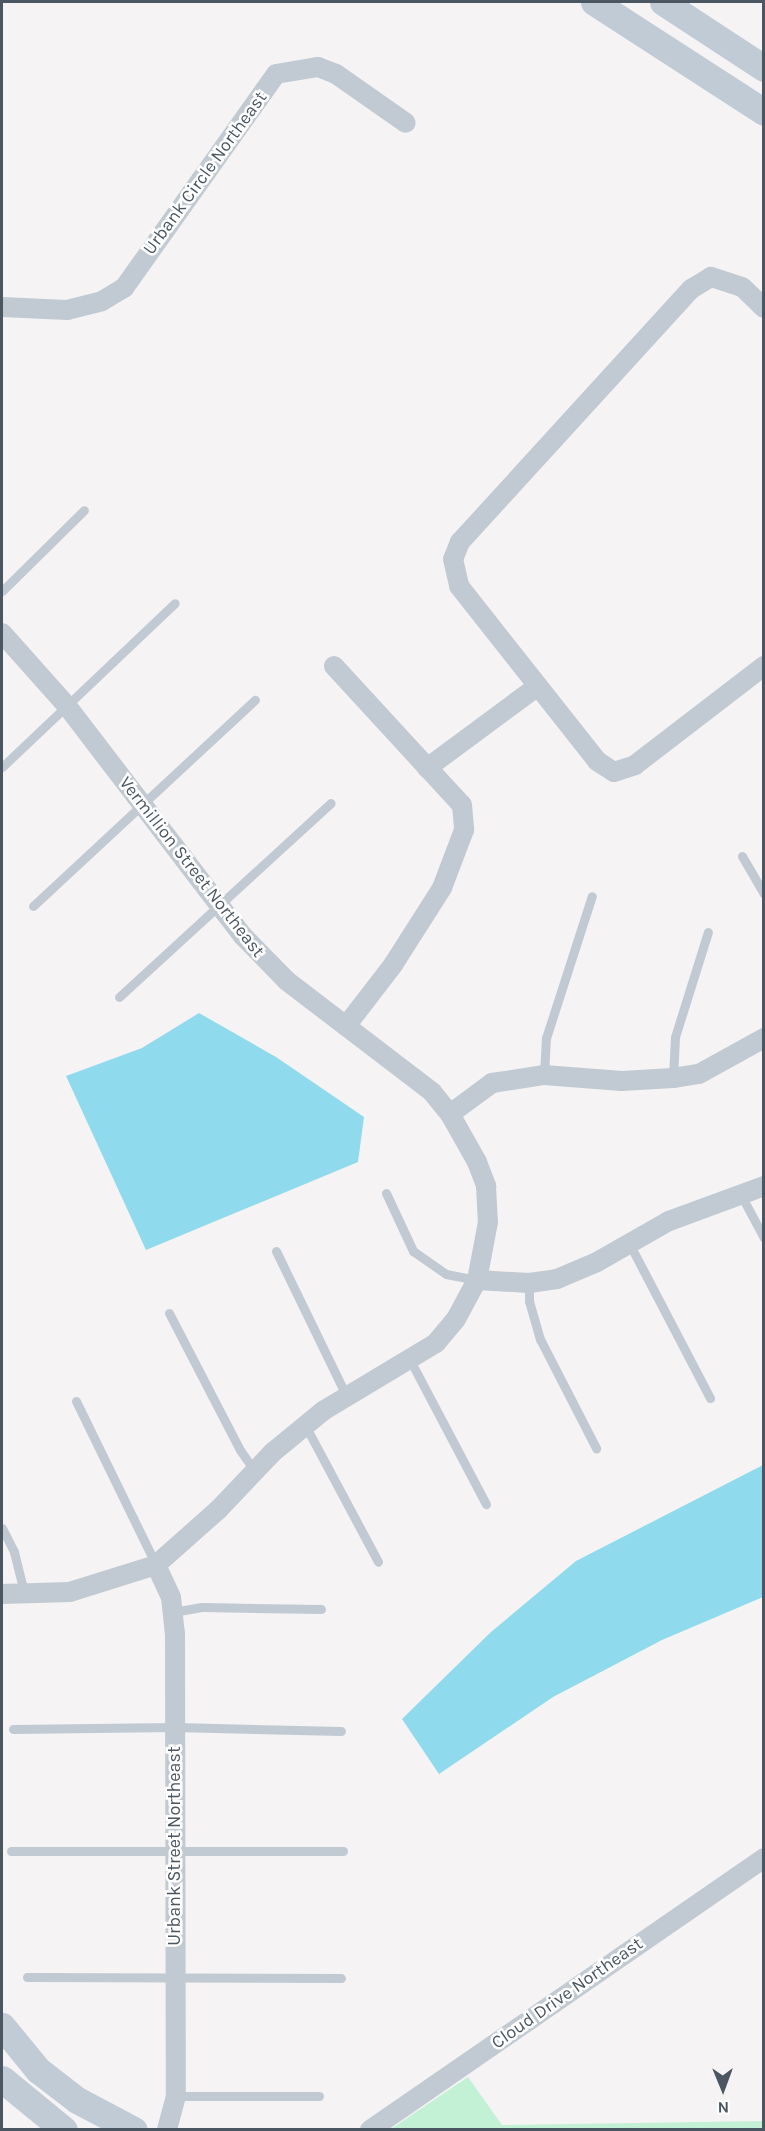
<!DOCTYPE html>
<html>
<head>
<meta charset="utf-8">
<style>
	body { margin:0 }
	#map { position:relative; width:765px; height:2131px; overflow:hidden; background:#f5f3f3; font-family:Karla,sans-serif }
	div>[style] { position:absolute }
	.green>* { inset:0; background:#c3f1d5 }
	.water>* { inset:0; background:#90daee }
	.lane>* { height:9px; margin:-4.5px; padding:0 4.5px; transform-origin:4.5px; border-radius:4.5px; background:#c1cad2 }
	.street>* { height:20px; margin:-10px; padding:0 10px; transform-origin:10px; border-radius:10px; background:#c1cad2 }
	.secondary>* { height:27px; margin:-13.5px; padding:0 13.5px; transform-origin:13.5px; border-radius:13.5px; background:#c1cbd6 }
	span { translate:-50% -50%; white-space:nowrap; text-align:center; line-height:1.15; -webkit-text-stroke:5px #fff; paint-order:stroke }
	.street-label { font-size:18px; color:#4a5661 }
	.frame { position:absolute; inset:0; border:3px solid #4a5661; pointer-events:none }
	.north { position:absolute; left:693px; top:2059px; width:60px; height:60px; -webkit-text-stroke:4px #fff; paint-order:stroke; rotate:179deg; font-size:16px; font-weight:700; line-height:24px; text-align:center; color:#4a5661 }
	.north::after { content:''; display:block; margin:auto; width:21px; height:27px; background:#4a5661; clip-path:polygon(50% 0,100% 100%,50% 72%,0 100%) }
</style>
</head>
<body>
<div id="map">
	<div class="green">
		<div style="clip-path:polygon(468px 2077px,502px 2125px,763px 2121px,763px 2129px,391px 2129px)"></div>
	</div>
	<div class="water">
		<div style="clip-path:polygon(199px 1013px,276px 1057px,364px 1117px,358px 1162px,146px 1250px,66px 1076px,142px 1048px)"></div>
		<div style="clip-path:polygon(763px 1465px,763px 1597px,662px 1640px,553px 1697px,439px 1774px,402px 1719px,491px 1632px,576px 1561px)"></div>
	</div>
	<div class="lane">
		<div style="left:2px;top:591px;width:115px;rotate:-44.6deg"></div>
		<div style="left:2px;top:767px;width:238px;rotate:-43.5deg"></div>
		<div style="left:742px;top:856px;width:44px;rotate:59.9deg"></div>
		<div style="left:33px;top:906px;width:303px;rotate:-42.9deg"></div>
		<div style="left:119px;top:997px;width:287px;rotate:-42.5deg"></div>
		<div style="left:544px;top:1075px;width:37px;rotate:-87deg"></div>
		<div style="left:546px;top:1038px;width:149px;rotate:-72.1deg"></div>
		<div style="left:673px;top:1078px;width:41px;rotate:-87.2deg"></div>
		<div style="left:675px;top:1037px;width:110px;rotate:-72.6deg"></div>
		<div style="left:386px;top:1193px;width:64px;rotate:65deg"></div>
		<div style="left:413px;top:1251px;width:40px;rotate:34.9deg"></div>
		<div style="left:446px;top:1274px;width:32px;rotate:11deg"></div>
		<div style="left:741px;top:1195px;width:49px;rotate:61.9deg"></div>
		<div style="left:629px;top:1243px;width:175px;rotate:62.4deg"></div>
		<div style="left:276px;top:1251px;width:160px;rotate:64.1deg"></div>
		<div style="left:529px;top:1283px;width:18px;rotate:90deg"></div>
		<div style="left:529px;top:1301px;width:40px;rotate:74deg"></div>
		<div style="left:540px;top:1339px;width:123px;rotate:62.8deg"></div>
		<div style="left:169px;top:1313px;width:154px;rotate:62.6deg"></div>
		<div style="left:240px;top:1450px;width:24px;rotate:55deg"></div>
		<div style="left:410px;top:1360px;width:163px;rotate:62.2deg"></div>
		<div style="left:76px;top:1401px;width:182px;rotate:64deg"></div>
		<div style="left:305px;top:1425px;width:155px;rotate:61.9deg"></div>
		<div style="left:2px;top:1528px;width:27px;rotate:63deg"></div>
		<div style="left:14px;top:1552px;width:41px;rotate:76deg"></div>
		<div style="left:173px;top:1612px;width:29px;rotate:-10deg"></div>
		<div style="left:202px;top:1607px;width:119px;rotate:1deg"></div>
		<div style="left:13px;top:1729px;width:162px;rotate:-0.7deg"></div>
		<div style="left:175px;top:1727px;width:166px;rotate:1.4deg"></div>
		<div style="left:11px;top:1851px;width:332px"></div>
		<div style="left:27px;top:1977px;width:314px;rotate:0.2deg"></div>
		<div style="left:176px;top:2096px;width:143px"></div>
	</div>
	<div class="street">
		<div style="left:2px;top:307px;width:65px;rotate:2.6deg"></div>
		<div style="left:67px;top:310px;width:36px;rotate:-14deg"></div>
		<div style="left:102px;top:301px;width:26px;rotate:-31deg"></div>
		<div style="left:124px;top:288px;width:262px;rotate:-54.6deg"></div>
		<div style="left:276px;top:74px;width:43px;rotate:-9.5deg"></div>
		<div style="left:318px;top:67px;width:19px;rotate:21deg"></div>
		<div style="left:336px;top:74px;width:85px;rotate:35deg"></div>
		<div style="left:764px;top:308px;width:30px;rotate:-136deg"></div>
		<div style="left:742px;top:287px;width:33px;rotate:-162deg"></div>
		<div style="left:711px;top:277px;width:23px;rotate:149deg"></div>
		<div style="left:691px;top:289px;width:343px;rotate:132.4deg"></div>
		<div style="left:460px;top:542px;width:18px;rotate:112deg"></div>
		<div style="left:453px;top:559px;width:28px;rotate:77deg"></div>
		<div style="left:459px;top:586px;width:223px;rotate:51.7deg"></div>
		<div style="left:597px;top:761px;width:20px;rotate:33deg"></div>
		<div style="left:614px;top:772px;width:22px;rotate:-18deg"></div>
		<div style="left:635px;top:765px;width:163px;rotate:-37.5deg"></div>
		<div style="left:2px;top:633px;width:98px;rotate:48.3deg"></div>
		<div style="left:67px;top:706px;width:288px;rotate:52.6deg"></div>
		<div style="left:242px;top:935px;width:64px;rotate:45.6deg"></div>
		<div style="left:287px;top:981px;width:183px;rotate:37.4deg"></div>
		<div style="left:432px;top:1092px;width:28px;rotate:51deg"></div>
		<div style="left:450px;top:1114px;width:55px;rotate:60.6deg"></div>
		<div style="left:477px;top:1162px;width:26px;rotate:69deg"></div>
		<div style="left:486px;top:1186px;width:36px;rotate:87deg"></div>
		<div style="left:488px;top:1222px;width:59px;rotate:100.7deg"></div>
		<div style="left:477px;top:1280px;width:44px;rotate:118.3deg"></div>
		<div style="left:456px;top:1319px;width:31px;rotate:130deg"></div>
		<div style="left:436px;top:1343px;width:132px;rotate:149deg"></div>
		<div style="left:323px;top:1411px;width:65px;rotate:140.6deg"></div>
		<div style="left:273px;top:1452px;width:79px;rotate:133.5deg"></div>
		<div style="left:219px;top:1509px;width:84px;rotate:138.4deg"></div>
		<div style="left:156px;top:1565px;width:90px;rotate:162.6deg"></div>
		<div style="left:70px;top:1592px;width:68px;rotate:178.3deg"></div>
		<div style="left:334px;top:666px;width:189px;rotate:47.4deg"></div>
		<div style="left:462px;top:805px;width:25px;rotate:85deg"></div>
		<div style="left:464px;top:830px;width:62px;rotate:110.8deg"></div>
		<div style="left:442px;top:888px;width:91px;rotate:122.5deg"></div>
		<div style="left:393px;top:965px;width:77px;rotate:127.6deg"></div>
		<div style="left:427px;top:768px;width:138px;rotate:-36.5deg"></div>
		<div style="left:450px;top:1114px;width:52px;rotate:-36.4deg"></div>
		<div style="left:492px;top:1083px;width:53px;rotate:-8.7deg"></div>
		<div style="left:544px;top:1075px;width:78px;rotate:4.4deg"></div>
		<div style="left:622px;top:1081px;width:51px;rotate:-3.4deg"></div>
		<div style="left:673px;top:1078px;width:26px;rotate:-9deg"></div>
		<div style="left:699px;top:1074px;width:74px;rotate:-29deg"></div>
		<div style="left:477px;top:1280px;width:52px;rotate:3.3deg"></div>
		<div style="left:529px;top:1283px;width:28px;rotate:-8deg"></div>
		<div style="left:557px;top:1279px;width:43px;rotate:-23deg"></div>
		<div style="left:597px;top:1262px;width:83px;rotate:-29.7deg"></div>
		<div style="left:669px;top:1221px;width:101px;rotate:-20.2deg"></div>
		<div style="left:156px;top:1565px;width:35px;rotate:65deg"></div>
		<div style="left:171px;top:1597px;width:36px;rotate:84deg"></div>
		<div style="left:175px;top:1633px;width:463px;rotate:89.9deg"></div>
		<div style="left:176px;top:2096px;width:35px;rotate:105deg"></div>
		<div style="left:370px;top:2130px;width:479px;rotate:-34.6deg"></div>
	</div>
	<div class="secondary">
		<div style="left:594px;top:2px;width:202px;rotate:32.9deg"></div>
		<div style="left:663px;top:2px;width:121px;rotate:33.2deg"></div>
		<div style="left:2px;top:2026px;width:57px;rotate:50.7deg"></div>
		<div style="left:38px;top:2070px;width:49px;rotate:37.6deg"></div>
		<div style="left:77px;top:2100px;width:64px;rotate:27.8deg"></div>
		<div style="left:2px;top:2079px;width:80px;rotate:39.4deg"></div>
	</div>
	<div class="street-label">
		<span style="left:205px;top:173px;rotate:-54deg">Urbank Circle Northeast</span>
		<span style="left:192px;top:867px;rotate:52deg">Vermillion Street Northeast</span>
		<span style="left:174px;top:1846px;rotate:-90deg">Urbank Street Northeast</span>
		<span style="left:567px;top:1993px;rotate:-35deg">Cloud Drive Northeast</span>
	</div>
	<div class="frame"></div>
	<div class="north">N</div>
</div>
</body>
</html>
